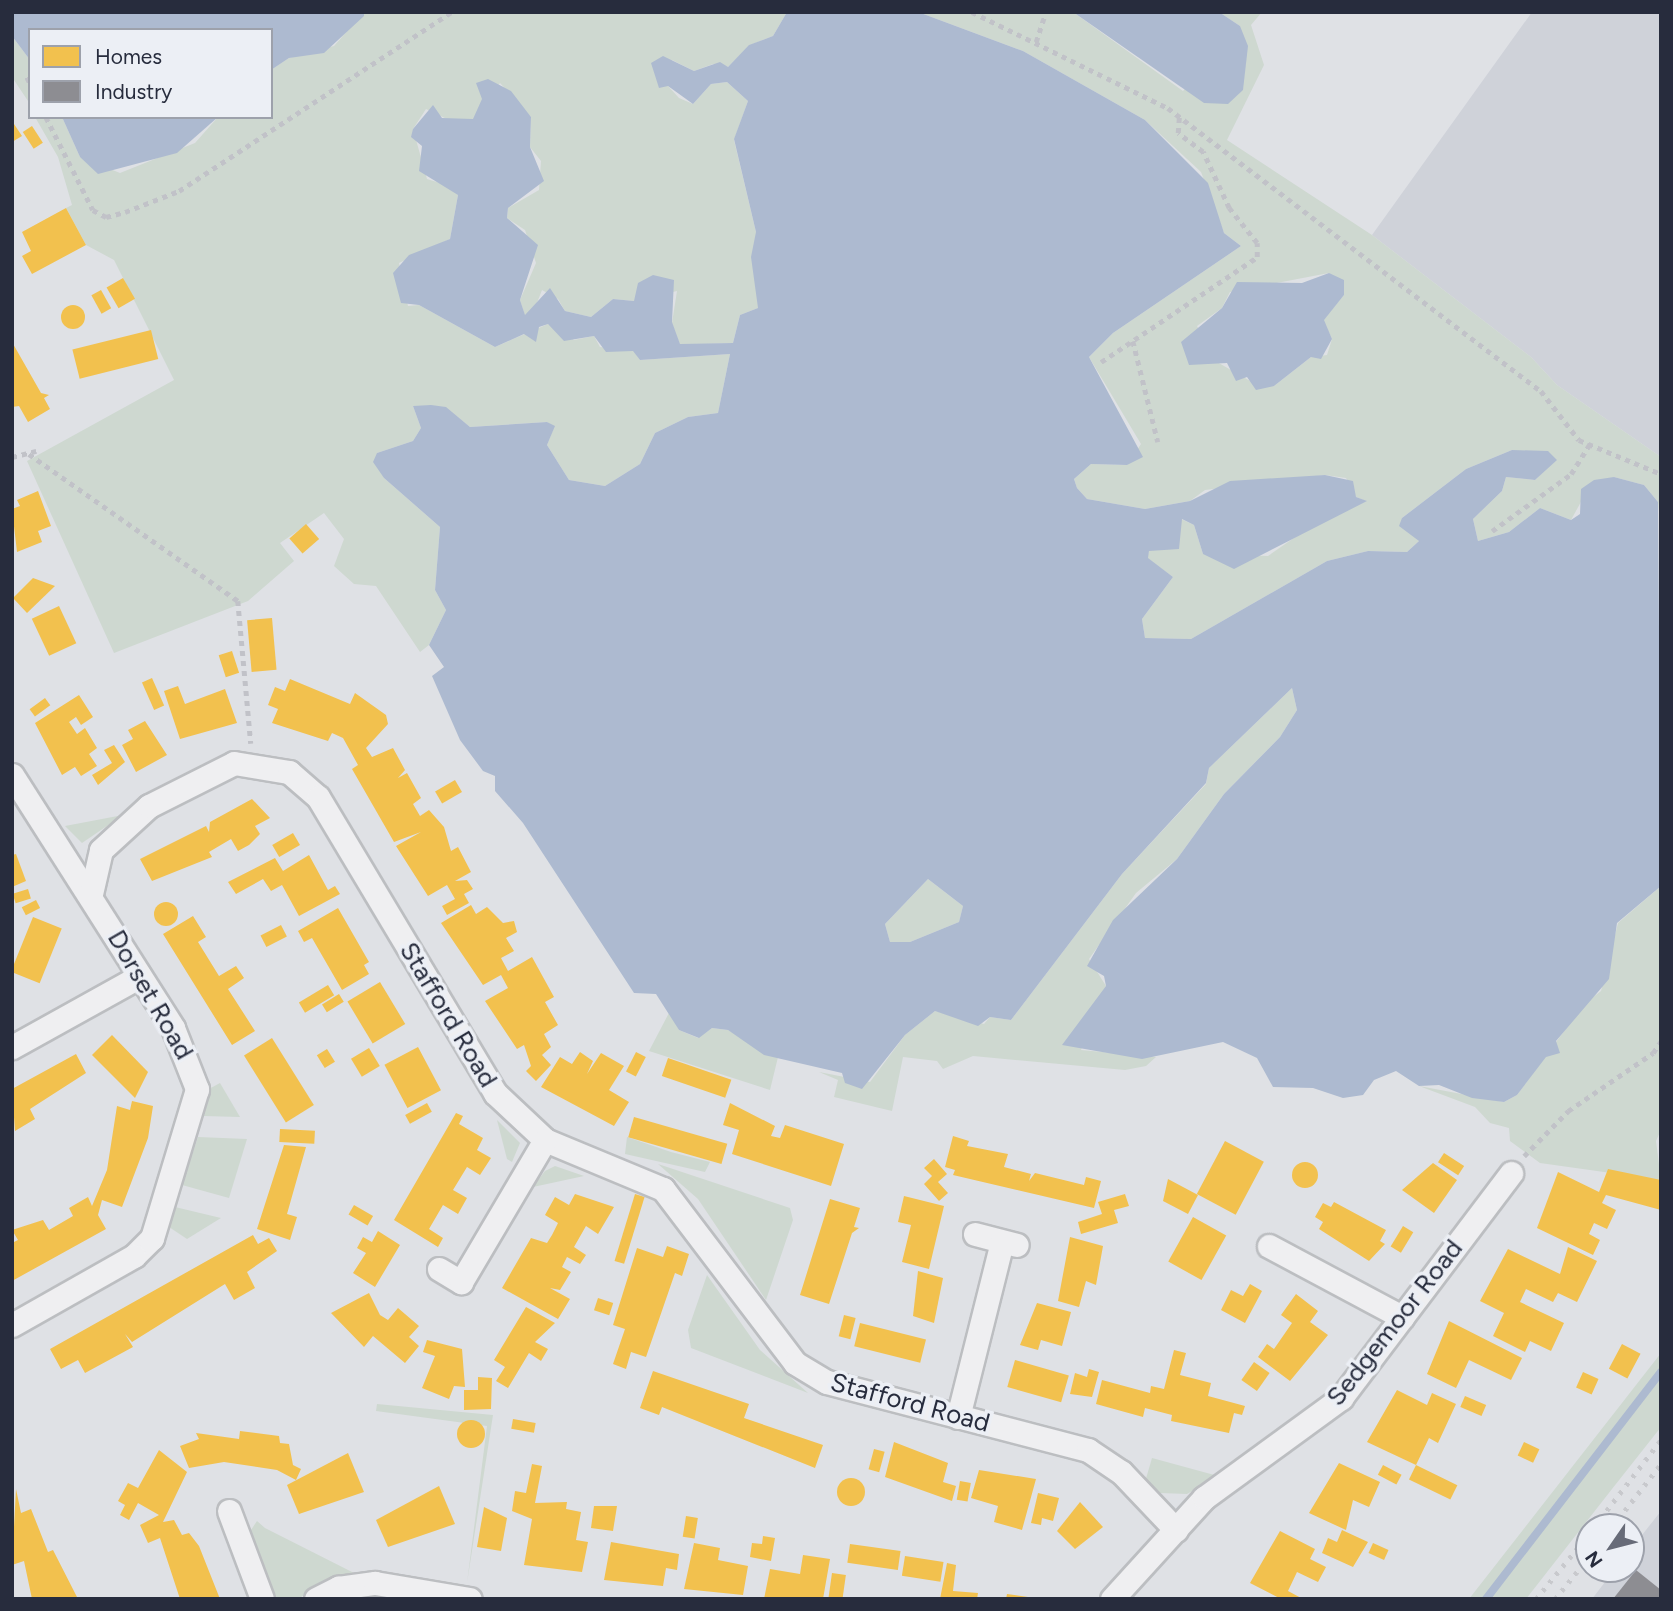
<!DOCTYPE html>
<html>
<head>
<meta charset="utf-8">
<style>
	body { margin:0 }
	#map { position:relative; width:1673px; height:1611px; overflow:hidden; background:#dfe1e5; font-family:Figtree,sans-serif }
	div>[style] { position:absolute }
	.built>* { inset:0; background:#cfd2d9 }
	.green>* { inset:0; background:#ced8d0 }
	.water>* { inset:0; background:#adbad0 }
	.homes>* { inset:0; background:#f2c14e; transform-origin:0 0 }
	.round { border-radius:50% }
	.industry>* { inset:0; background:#8d8d92 }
	.stream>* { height:8px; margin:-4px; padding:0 4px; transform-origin:4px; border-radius:4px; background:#adbad0 }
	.path>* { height:4.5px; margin-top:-2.25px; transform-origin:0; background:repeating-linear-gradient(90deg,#c1c2c8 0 5px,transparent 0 10px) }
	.roads { filter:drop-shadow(2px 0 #bcbec1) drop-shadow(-2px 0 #bcbec1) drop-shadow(0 2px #bcbec1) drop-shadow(0 -2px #bcbec1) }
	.minor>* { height:23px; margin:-11.5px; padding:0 11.5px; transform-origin:11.5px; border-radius:11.5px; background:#efeff1 }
	.rail>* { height:5px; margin-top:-2.5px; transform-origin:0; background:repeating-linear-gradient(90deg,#c8c9cd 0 3.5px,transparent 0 10.5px) }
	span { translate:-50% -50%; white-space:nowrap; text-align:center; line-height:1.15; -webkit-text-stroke:7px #eceff5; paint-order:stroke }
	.street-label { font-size:26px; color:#272c3d }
	.frame { position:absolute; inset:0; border:14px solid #272c3d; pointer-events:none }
	.legend { position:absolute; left:28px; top:28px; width:245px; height:91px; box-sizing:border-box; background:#eceff5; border:2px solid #9da1ab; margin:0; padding:9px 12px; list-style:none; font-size:21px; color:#272c3d }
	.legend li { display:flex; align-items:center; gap:14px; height:35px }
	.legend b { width:35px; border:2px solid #9da1ab }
	.north { position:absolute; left:1575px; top:1513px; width:70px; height:70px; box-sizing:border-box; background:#eceff5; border:2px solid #9da1ab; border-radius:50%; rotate:235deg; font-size:19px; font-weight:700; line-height:28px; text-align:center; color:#272c3d }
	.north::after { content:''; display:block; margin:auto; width:24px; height:32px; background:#676b78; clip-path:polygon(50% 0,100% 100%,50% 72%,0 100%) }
</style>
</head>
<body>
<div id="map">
	<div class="built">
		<div style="clip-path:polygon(1532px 12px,1661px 12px,1661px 457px,1557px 385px,1531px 357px,1372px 235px)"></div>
		<div style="clip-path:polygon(1661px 1511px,1661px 1599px,1592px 1599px,1615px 1569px,1631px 1569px,1631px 1549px)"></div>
	</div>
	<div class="green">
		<div style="clip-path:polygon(364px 12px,787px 12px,773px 36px,750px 45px,728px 67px,713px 64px,694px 71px,672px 60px,668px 86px,679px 98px,693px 104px,711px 84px,727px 82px,748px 101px,734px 140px,756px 232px,758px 308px,740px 315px,733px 343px,680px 345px,672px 323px,677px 291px,634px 301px,613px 299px,591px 317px,565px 311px,558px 299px,542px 290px,533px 313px,525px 316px,520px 300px,536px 263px,525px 230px,507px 218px,508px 208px,539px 190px,541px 161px,530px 147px,531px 117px,500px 83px,473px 120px,449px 120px,426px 109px,413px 129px,427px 179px,453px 187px,458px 195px,450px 239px,399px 263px,408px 306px,419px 305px,495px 347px,548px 324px,574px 340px,594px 336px,600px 347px,634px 351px,640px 360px,730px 354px,718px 413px,688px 417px,655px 433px,640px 464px,605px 486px,569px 480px,547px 445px,554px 427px,547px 422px,470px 427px,445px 407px,413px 406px,421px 428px,413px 441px,377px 453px,384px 478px,440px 527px,435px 590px,446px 610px,429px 645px,420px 652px,376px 586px,354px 584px,334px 566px,344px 539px,324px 513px,280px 543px,294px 561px,248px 601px,114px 653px,27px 461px,174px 380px,114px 260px,86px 245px,66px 208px,72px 205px,58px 157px,35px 117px,62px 117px,80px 157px,120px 173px,195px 143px,218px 117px,271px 117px,271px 70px,289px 58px,334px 46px)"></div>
		<div style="clip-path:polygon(evenodd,918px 12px,1073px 12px,1183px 91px,1240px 26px,1219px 12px,1262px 12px,1251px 25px,1264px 65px,1227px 140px,1372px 235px,1531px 357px,1557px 385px,1661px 457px,1661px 531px,1658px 502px,1644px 485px,1614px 477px,1582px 500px,1571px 520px,1540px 508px,1509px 532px,1478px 541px,1473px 519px,1502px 491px,1506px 477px,1535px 480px,1556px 460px,1512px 450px,1466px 469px,1402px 518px,1419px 541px,1407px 552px,1368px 551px,1327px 561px,1191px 639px,1145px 638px,1142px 619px,1173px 577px,1147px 558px,1149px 551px,1179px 532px,1181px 519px,1194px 525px,1203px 554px,1268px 556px,1317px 522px,1366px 501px,1356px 497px,1346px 478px,1325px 475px,1205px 490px,1190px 501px,1145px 509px,1087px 499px,1077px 488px,1074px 479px,1091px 464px,1127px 465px,1141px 444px,1089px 357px,1113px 333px,1241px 246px,1224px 233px,1201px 172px,1145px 120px,1023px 51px,918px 12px,1329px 273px,1344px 295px,1323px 320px,1332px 339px,1327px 355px,1311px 357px,1274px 386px,1252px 382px,1217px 362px,1197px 326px,1222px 308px,1230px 292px,1329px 273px)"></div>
		<div style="clip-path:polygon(12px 36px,30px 60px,30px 104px,12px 77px)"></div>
		<div style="clip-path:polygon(1292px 688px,1297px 710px,1280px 737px,1224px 794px,1177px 859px,1136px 893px,1089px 959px,1106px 986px,1081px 1050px,1156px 1057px,1146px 1066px,1125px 1070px,973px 1056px,943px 1069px,937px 1061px,903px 1057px,892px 1111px,834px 1097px,838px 1080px,819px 1072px,870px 1082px,905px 1035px,935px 1011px,984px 1024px,990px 1017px,1011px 1020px,1122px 874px,1206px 784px,1209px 768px)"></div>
		<div style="clip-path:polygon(123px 815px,82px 843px,65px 826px)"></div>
		<div style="clip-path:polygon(928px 879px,963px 906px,959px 922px,910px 942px,890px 942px,885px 924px)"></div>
		<div style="clip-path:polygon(1661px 886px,1661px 1130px,1656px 1141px,1661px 1180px,1540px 1163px,1510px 1141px,1509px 1128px,1490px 1123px,1475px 1107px,1419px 1086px,1504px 1102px,1517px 1095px,1584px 1004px,1601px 991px,1618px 923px)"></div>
		<div style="clip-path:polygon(670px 1011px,679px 1030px,698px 1038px,712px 1028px,728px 1030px,778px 1057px,770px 1090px,649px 1051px)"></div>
		<div style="clip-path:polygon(220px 1083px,240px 1117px,203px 1116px,207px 1090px)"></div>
		<div style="clip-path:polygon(497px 1120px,520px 1143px,512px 1162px,507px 1159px)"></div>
		<div style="clip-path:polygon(198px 1137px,247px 1139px,229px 1198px,182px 1185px)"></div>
		<div style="clip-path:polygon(627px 1137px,671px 1152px,710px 1162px,705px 1172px,625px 1154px)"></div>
		<div style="clip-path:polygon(658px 1164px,790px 1208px,793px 1220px,766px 1300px,698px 1199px)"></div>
		<div style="clip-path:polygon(555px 1166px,584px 1176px,533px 1187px,545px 1171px)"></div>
		<div style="clip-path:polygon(175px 1207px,221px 1218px,187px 1239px,169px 1227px)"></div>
		<div style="clip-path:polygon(707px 1275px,760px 1350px,808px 1393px,691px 1348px,688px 1330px)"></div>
		<div style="clip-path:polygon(1661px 1353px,1661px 1427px,1612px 1489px,1526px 1599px,1469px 1599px)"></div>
		<div style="clip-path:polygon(377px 1404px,493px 1415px,467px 1583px,487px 1426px,376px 1411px)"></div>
		<div style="clip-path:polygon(1152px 1458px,1218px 1476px,1187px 1494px,1160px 1493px,1145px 1482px)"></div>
		<div style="clip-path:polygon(257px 1521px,265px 1528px,356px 1574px,330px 1578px,298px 1599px,271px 1599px,249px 1533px)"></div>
	</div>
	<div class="water">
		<div style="clip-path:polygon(12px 12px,364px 12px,364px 16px,324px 53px,289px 58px,271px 70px,271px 30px,30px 30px,30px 60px,12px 36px)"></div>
		<div style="clip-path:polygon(evenodd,787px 12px,918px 12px,1023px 51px,1145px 120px,1208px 183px,1224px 233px,1241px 246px,1113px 333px,1089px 357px,1143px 457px,1127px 465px,1091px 464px,1074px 479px,1077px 488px,1087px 499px,1145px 509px,1190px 501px,1230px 481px,1325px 475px,1353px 481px,1356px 497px,1367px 501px,1234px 569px,1203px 554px,1194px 525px,1182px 519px,1179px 549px,1149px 551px,1148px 558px,1173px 577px,1142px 619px,1145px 638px,1191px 639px,1327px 561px,1368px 551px,1407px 552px,1419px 541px,1399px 526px,1402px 518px,1466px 469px,1512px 450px,1548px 451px,1557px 460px,1535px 480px,1506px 477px,1502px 491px,1473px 519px,1478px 541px,1509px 532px,1540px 508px,1571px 520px,1580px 514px,1581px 489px,1594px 480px,1614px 477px,1644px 485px,1658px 502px,1661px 886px,1617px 923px,1609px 979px,1556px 1041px,1560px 1053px,1546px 1057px,1517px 1095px,1504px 1102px,1472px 1098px,1439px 1085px,1419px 1086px,1396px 1071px,1374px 1080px,1363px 1095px,1343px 1098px,1313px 1088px,1273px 1087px,1257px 1058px,1223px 1042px,1142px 1059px,1062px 1045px,1106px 986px,1104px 976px,1087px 966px,1113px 920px,1177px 859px,1224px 794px,1280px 737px,1297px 710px,1292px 688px,1209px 768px,1206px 783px,1122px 874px,1011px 1020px,990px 1017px,978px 1026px,935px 1011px,905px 1035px,862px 1089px,845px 1083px,842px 1073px,764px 1055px,728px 1030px,712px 1028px,699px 1038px,679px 1030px,656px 994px,634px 993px,523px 823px,495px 791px,495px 776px,483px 771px,460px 740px,432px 676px,444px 667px,429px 645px,446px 610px,435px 590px,440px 527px,384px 478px,373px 462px,377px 453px,413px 441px,421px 428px,413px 406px,431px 405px,446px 407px,470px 427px,547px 422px,555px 426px,547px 445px,569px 480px,605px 486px,640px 464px,655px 433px,688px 417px,718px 413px,730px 354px,640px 360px,633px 351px,606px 352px,594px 336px,564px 341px,548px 324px,539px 327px,536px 342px,524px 334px,495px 347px,419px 305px,401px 303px,393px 273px,409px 255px,450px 239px,458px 195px,419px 171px,422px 146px,411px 137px,413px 129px,433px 105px,442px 118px,473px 119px,482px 99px,476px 83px,488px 79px,511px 91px,531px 117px,530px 147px,544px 181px,508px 208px,507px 218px,538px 245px,520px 300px,525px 315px,550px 288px,565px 311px,591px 317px,613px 299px,634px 301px,638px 283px,653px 275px,674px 280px,672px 322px,680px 344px,733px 343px,740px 315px,758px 308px,751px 257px,756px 232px,734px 139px,748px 101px,727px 82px,711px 84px,693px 104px,668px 86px,659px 88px,651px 63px,663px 56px,694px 71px,720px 62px,728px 67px,749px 45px,773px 36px,787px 12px,928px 879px,963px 906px,959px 922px,910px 942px,890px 942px,885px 924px,928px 879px)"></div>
		<div style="clip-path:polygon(1073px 12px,1219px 12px,1240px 26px,1248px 46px,1243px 90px,1228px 104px,1204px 103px)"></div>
		<div style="clip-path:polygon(62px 117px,218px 117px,177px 153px,98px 174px,80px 157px)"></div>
		<div style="clip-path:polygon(1329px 273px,1344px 280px,1344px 295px,1324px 320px,1332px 339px,1321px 359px,1311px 357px,1274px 386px,1256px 390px,1247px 377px,1236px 381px,1227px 363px,1189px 365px,1181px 342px,1222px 308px,1237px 282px,1302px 283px)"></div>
	</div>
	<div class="homes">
		<div style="clip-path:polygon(12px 121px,22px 136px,12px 142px)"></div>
		<div style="left:32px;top:126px;width:20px;height:11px;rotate:57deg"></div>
		<div style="clip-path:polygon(66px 208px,86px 245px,32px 274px,22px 256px,31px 251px,22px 232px)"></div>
		<div style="left:123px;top:278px;width:24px;height:19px;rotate:60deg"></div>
		<div style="left:101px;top:290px;width:21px;height:11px;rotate:61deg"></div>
		<div class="round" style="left:61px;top:305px;width:24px;height:24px"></div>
		<div style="left:151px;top:330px;width:30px;height:81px;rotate:76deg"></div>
		<div style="clip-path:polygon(12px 342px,41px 393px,49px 395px,44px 398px,50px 409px,28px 422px,19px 406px,12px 407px)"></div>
		<div style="clip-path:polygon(38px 491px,51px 526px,38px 531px,42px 542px,17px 552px,12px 509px,20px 506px,17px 500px)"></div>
		<div style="left:306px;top:524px;width:20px;height:22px;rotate:49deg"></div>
		<div style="clip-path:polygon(33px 578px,55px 586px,27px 613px,13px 598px)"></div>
		<div style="left:59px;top:606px;width:41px;height:30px;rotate:65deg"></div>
		<div style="left:272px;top:618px;width:52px;height:25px;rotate:85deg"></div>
		<div style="left:232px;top:651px;width:23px;height:14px;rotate:72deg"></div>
		<div style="left:152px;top:678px;width:30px;height:11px;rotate:66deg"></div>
		<div style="clip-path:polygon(290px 679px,350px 704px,355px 693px,386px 715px,388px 724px,366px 748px,372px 757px,393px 748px,405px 770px,398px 778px,407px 773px,421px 798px,413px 804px,420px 816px,429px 810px,444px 827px,451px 851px,458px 847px,471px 872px,455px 881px,467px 880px,473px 889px,464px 894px,469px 903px,447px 915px,442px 906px,455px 899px,447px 885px,428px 896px,396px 846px,421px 832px,394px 842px,352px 769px,358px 765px,343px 738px,332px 733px,328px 741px,272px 723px,278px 709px,268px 705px,275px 687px,285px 691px)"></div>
		<div style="clip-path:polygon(178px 686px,185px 704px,225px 689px,237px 723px,180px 739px,164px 691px)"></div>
		<div style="clip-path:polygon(79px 695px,93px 717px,81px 725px,76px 717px,69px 722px,77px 734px,85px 728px,97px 748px,89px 754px,97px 766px,81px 776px,75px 767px,62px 775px,35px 723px)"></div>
		<div style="left:45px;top:698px;width:9px;height:19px;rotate:54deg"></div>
		<div style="clip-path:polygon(145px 721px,167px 755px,136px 772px,122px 745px,133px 739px,128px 730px)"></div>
		<div style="clip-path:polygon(114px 745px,125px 762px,98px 785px,92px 775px,112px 763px,104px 750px)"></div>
		<div style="left:455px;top:780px;width:14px;height:23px;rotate:60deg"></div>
		<div style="clip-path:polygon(252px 799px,270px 818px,255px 826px,260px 834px,249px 845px,238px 851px,231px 839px,209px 852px,212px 857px,152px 881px,140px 859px,206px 826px,209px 832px,210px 822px)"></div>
		<div style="left:293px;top:833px;width:14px;height:24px;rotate:60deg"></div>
		<div style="clip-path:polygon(16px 854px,26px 881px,12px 887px,12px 855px)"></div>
		<div style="clip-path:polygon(309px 855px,328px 890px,335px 886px,340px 894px,299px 916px,282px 885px,271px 891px,263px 879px,236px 894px,228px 882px,275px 858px,283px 871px)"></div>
		<div style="left:28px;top:889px;width:10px;height:16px;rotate:73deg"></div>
		<div style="left:36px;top:900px;width:9px;height:16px;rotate:63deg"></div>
		<div class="round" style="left:154px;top:902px;width:24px;height:24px"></div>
		<div style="clip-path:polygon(471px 905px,476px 914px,487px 907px,503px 923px,514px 921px,517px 932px,506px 938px,514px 951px,501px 958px,508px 971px,532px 957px,554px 997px,545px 1002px,558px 1025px,544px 1034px,551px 1047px,542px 1055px,551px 1065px,536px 1081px,526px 1071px,531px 1066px,524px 1045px,517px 1049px,485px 1001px,508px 988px,501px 975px,483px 985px,441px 923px)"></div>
		<div style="clip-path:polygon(338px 908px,369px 962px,364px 965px,369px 974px,342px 990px,312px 938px,304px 942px,298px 931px)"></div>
		<div style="clip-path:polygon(193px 916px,206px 937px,198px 942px,219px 976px,236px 966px,244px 978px,228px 989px,255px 1031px,232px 1045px,163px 934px)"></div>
		<div style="left:33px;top:917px;width:31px;height:59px;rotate:22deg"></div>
		<div style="left:281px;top:925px;width:13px;height:23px;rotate:63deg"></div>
		<div style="left:380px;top:982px;width:49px;height:38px;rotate:59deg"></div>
		<div style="left:328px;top:985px;width:12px;height:34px;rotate:59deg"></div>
		<div style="left:339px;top:994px;width:9px;height:20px;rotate:58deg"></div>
		<div style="clip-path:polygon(112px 1035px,148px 1072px,135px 1098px,92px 1055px)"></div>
		<div style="left:272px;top:1038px;width:79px;height:33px;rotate:58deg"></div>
		<div style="left:418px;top:1047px;width:49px;height:38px;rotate:62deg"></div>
		<div style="left:369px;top:1048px;width:21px;height:21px;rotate:59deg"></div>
		<div style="left:327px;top:1049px;width:15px;height:12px;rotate:58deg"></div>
		<div style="clip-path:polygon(580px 1052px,593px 1061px,587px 1074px,601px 1053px,624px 1066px,609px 1090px,629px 1102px,614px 1126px,541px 1087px,560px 1057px,572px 1064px)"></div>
		<div style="left:636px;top:1052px;width:11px;height:22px;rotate:27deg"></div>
		<div style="clip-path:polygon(76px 1054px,86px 1073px,30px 1109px,35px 1119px,15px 1131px,12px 1089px)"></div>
		<div style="left:668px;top:1058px;width:67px;height:19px;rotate:19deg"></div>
		<div style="clip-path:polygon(132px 1101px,153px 1106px,148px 1138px,122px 1207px,102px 1200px,98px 1215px,106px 1229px,12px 1281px,12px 1243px,18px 1240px,12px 1230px,43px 1220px,49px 1230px,73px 1216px,69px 1208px,88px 1197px,92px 1206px,107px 1170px,117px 1106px,130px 1110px)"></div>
		<div style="left:427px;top:1103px;width:10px;height:25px;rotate:61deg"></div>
		<div style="clip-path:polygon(730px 1103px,775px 1126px,771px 1136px,780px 1138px,785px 1125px,844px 1144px,831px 1186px,732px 1154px,739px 1130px,723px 1125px)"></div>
		<div style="clip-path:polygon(456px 1113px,463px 1116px,459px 1124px,483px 1138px,477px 1150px,491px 1158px,480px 1175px,467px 1167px,453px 1190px,467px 1198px,458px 1214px,443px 1205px,429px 1229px,443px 1238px,438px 1247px,394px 1220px)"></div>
		<div style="left:634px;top:1117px;width:97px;height:21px;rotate:16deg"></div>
		<div style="left:280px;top:1129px;width:35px;height:13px;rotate:3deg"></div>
		<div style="clip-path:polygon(953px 1136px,969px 1141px,967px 1146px,1008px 1154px,1004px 1167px,1031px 1174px,1029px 1181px,1035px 1173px,1084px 1185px,1086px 1177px,1101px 1181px,1094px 1208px,953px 1175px,955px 1170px,945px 1167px)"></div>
		<div style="left:1225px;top:1141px;width:44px;height:60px;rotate:28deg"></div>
		<div style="clip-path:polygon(284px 1145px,306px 1147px,287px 1214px,297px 1217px,290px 1240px,257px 1229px)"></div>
		<div style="left:1444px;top:1153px;width:24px;height:11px;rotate:33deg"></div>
		<div style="clip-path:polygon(934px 1159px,947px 1174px,938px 1182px,948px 1193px,939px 1201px,924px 1184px,932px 1176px,924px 1168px)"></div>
		<div class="round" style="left:1292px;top:1162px;width:26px;height:26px"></div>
		<div style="clip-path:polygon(1433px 1163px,1457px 1180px,1434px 1213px,1402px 1190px)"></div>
		<div style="clip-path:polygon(1608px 1169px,1661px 1180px,1661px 1210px,1606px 1195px,1602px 1203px,1616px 1210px,1607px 1229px,1594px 1223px,1589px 1234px,1600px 1240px,1593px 1255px,1537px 1228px,1558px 1172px,1599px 1192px)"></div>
		<div style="clip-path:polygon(1168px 1179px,1198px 1195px,1188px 1214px,1163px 1201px)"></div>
		<div style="clip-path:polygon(575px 1194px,614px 1207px,598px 1234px,586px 1226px,574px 1247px,586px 1255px,580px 1264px,567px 1257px,562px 1267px,571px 1272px,560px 1290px,550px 1288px,570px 1299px,558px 1319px,502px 1288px,531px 1238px,547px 1243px,552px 1235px,558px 1223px,545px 1215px,555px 1197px,569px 1205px)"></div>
		<div style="left:635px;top:1194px;width:10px;height:70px;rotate:17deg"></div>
		<div style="clip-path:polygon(1125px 1194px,1129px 1206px,1114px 1210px,1118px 1223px,1081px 1234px,1078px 1222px,1102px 1214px,1098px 1202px)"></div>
		<div style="clip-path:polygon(904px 1196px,944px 1206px,929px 1269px,902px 1262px,911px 1225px,898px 1222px)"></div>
		<div style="clip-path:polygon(830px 1199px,860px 1208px,854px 1227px,859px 1228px,852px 1233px,829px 1304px,800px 1295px)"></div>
		<div style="clip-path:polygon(1334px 1202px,1386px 1230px,1380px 1241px,1385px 1244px,1369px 1261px,1319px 1229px,1323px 1222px,1315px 1217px,1323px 1203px,1331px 1207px)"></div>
		<div style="left:354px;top:1205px;width:22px;height:11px;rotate:30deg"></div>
		<div style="left:1193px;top:1217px;width:38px;height:51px;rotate:29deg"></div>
		<div style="left:1403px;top:1226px;width:12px;height:24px;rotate:31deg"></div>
		<div style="clip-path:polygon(378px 1231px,400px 1245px,375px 1287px,353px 1273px,366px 1253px,357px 1248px,363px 1237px,372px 1242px)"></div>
		<div style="clip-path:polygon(253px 1235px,258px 1244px,269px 1238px,277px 1251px,247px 1272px,255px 1288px,234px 1300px,225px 1284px,132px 1342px,125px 1334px,133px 1347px,85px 1373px,78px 1360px,61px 1369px,50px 1349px)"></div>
		<div style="clip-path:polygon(1070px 1237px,1103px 1246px,1096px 1285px,1086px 1281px,1079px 1307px,1058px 1301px)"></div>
		<div style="clip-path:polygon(667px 1246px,689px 1254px,682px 1276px,675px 1273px,646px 1357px,631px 1352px,626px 1369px,613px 1364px,625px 1329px,613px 1325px,637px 1248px,663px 1257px)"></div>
		<div style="clip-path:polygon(1568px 1247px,1597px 1261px,1577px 1302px,1558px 1293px,1553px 1302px,1526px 1289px,1520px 1302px,1564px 1323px,1551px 1351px,1530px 1341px,1525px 1352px,1493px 1336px,1504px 1313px,1480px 1301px,1508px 1249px,1560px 1274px)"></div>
		<div style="clip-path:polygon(918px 1271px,943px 1278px,934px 1323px,913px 1316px)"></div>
		<div style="clip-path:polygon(1250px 1284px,1262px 1291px,1245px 1323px,1221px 1310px,1231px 1290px,1243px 1296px)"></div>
		<div style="clip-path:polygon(369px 1293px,380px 1315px,388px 1320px,398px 1308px,419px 1326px,409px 1337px,419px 1346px,405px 1363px,373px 1336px,364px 1347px,331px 1313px)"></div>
		<div style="clip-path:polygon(1296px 1294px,1318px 1311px,1310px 1322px,1328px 1335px,1290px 1381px,1258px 1357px,1267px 1344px,1274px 1349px,1292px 1323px,1281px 1315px)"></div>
		<div style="left:598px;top:1298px;width:16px;height:13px;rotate:18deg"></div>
		<div style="clip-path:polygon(1037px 1303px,1071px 1312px,1062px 1346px,1041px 1340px,1038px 1350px,1020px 1345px)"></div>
		<div style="clip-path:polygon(526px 1307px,555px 1323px,535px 1342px,548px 1349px,541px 1361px,529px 1353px,508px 1388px,496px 1381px,505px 1367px,494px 1360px)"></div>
		<div style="left:844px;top:1315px;width:12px;height:22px;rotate:14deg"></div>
		<div style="clip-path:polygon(1449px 1321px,1522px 1358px,1511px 1380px,1469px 1360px,1456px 1388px,1427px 1374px)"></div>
		<div style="left:860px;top:1323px;width:68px;height:24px;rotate:14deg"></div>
		<div style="clip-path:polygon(427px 1340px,462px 1349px,465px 1387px,454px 1386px,449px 1399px,422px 1388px,435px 1356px,423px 1352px)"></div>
		<div style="left:1622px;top:1344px;width:21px;height:28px;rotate:28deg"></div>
		<div style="clip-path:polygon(1174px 1350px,1186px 1353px,1180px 1375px,1211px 1383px,1208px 1396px,1245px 1406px,1242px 1415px,1234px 1413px,1229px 1433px,1171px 1421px,1172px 1415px,1145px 1408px,1143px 1417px,1096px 1404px,1102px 1380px,1150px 1393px,1151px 1386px,1164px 1389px)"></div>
		<div style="left:1015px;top:1360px;width:56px;height:28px;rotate:16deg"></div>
		<div style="left:1254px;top:1362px;width:19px;height:22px;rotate:35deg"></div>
		<div style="clip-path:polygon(1089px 1369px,1099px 1372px,1092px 1397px,1070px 1394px,1075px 1373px,1087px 1377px)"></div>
		<div style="clip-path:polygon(653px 1371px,749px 1404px,744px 1418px,823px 1445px,815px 1468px,662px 1407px,659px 1415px,640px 1408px)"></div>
		<div style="left:1583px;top:1372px;width:17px;height:17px;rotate:24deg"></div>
		<div style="clip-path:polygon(478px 1377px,492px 1378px,491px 1409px,464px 1410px,464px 1390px,478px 1390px)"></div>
		<div style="clip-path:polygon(1397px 1390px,1427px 1405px,1432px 1393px,1456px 1404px,1438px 1443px,1429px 1438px,1416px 1465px,1367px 1442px)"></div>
		<div style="left:1465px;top:1396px;width:23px;height:12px;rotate:23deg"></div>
		<div style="left:513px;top:1419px;width:23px;height:10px;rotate:10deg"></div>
		<div class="round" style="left:457px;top:1420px;width:28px;height:28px"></div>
		<div style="clip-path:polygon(240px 1431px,279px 1436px,280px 1443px,289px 1444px,293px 1465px,301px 1469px,296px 1480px,277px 1470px,224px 1462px,189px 1468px,180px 1446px,199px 1439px,196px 1433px,239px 1439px)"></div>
		<div style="clip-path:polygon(894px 1442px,948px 1463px,943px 1482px,956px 1486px,952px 1501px,885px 1477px)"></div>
		<div style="left:1524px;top:1442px;width:17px;height:15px;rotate:25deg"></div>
		<div style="left:874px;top:1449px;width:11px;height:21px;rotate:15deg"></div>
		<div style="clip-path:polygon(159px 1450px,187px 1472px,163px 1522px,174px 1520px,182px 1535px,189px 1533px,199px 1546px,220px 1599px,180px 1599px,160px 1538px,148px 1543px,140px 1525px,159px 1515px,138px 1503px,129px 1520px,120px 1515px,125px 1505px,118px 1501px,128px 1483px,138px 1488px)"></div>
		<div style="clip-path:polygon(348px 1453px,364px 1492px,299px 1514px,287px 1485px)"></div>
		<div style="clip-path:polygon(1339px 1463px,1380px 1482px,1369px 1507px,1353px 1500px,1346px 1530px,1309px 1513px)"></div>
		<div style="clip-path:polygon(532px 1464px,542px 1466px,535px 1503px,567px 1502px,566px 1509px,581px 1512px,576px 1540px,588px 1542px,582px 1572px,524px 1565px,532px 1519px,512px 1511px,515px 1491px,526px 1493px)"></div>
		<div style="left:1383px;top:1465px;width:21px;height:11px;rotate:28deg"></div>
		<div style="left:1416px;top:1465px;width:46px;height:16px;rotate:26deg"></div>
		<div style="clip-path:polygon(979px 1470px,1036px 1479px,1022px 1530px,994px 1522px,998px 1506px,971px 1498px)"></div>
		<div class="round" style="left:837px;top:1478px;width:28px;height:28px"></div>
		<div style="left:960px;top:1481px;width:11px;height:19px;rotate:10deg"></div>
		<div style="clip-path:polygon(439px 1486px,455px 1524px,388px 1547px,376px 1520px)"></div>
		<div style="clip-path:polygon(16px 1489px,21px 1513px,31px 1509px,48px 1552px,53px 1550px,78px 1599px,32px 1599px,24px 1561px,12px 1565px)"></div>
		<div style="clip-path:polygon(1038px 1493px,1059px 1498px,1053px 1521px,1042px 1518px,1041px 1525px,1031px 1523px)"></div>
		<div style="clip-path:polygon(1080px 1502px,1103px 1527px,1075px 1549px,1057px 1531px)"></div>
		<div style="clip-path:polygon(594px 1506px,617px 1506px,613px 1531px,591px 1528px)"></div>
		<div style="clip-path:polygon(484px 1507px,507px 1518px,501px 1551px,477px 1547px)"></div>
		<div style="left:686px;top:1516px;width:12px;height:21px;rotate:9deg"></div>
		<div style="clip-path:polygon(1342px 1530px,1368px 1542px,1353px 1567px,1322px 1553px,1328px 1538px,1337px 1542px)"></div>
		<div style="clip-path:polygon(1280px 1531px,1315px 1549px,1310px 1559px,1326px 1567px,1318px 1582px,1297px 1572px,1288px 1591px,1303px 1599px,1281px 1599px,1250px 1583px)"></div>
		<div style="clip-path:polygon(763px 1536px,775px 1538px,771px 1561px,750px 1557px,752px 1543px,762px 1544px)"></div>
		<div style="clip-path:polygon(611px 1542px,679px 1554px,677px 1570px,666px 1568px,663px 1586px,604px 1580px)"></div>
		<div style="clip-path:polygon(694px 1543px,720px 1548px,718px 1560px,748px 1566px,743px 1595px,684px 1589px)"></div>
		<div style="left:1373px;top:1543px;width:17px;height:11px;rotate:24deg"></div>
		<div style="left:850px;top:1544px;width:51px;height:19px;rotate:8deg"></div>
		<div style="clip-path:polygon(803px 1555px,830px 1559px,823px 1599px,764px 1599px,770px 1569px,800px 1574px)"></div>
		<div style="left:905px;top:1556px;width:39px;height:20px;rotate:9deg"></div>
		<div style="clip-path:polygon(947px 1563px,956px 1565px,953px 1591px,978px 1593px,977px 1599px,940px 1599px)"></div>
		<div style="left:832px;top:1573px;width:14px;height:26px;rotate:8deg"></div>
		<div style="clip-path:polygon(1007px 1594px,1028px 1597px,1028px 1599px,1006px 1599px)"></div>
	</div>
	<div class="industry">
		<div style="clip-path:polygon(1636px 1570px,1661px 1590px,1661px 1599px,1613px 1599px)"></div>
	</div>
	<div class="stream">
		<div style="left:1486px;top:1599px;width:287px;rotate:-52.4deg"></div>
	</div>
	<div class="path">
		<div style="left:972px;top:12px;width:218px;rotate:26.1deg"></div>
		<div style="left:1168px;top:108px;width:468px;rotate:37.2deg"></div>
		<div style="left:1541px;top:391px;width:62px;rotate:52.2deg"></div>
		<div style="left:1579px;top:440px;width:89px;rotate:22.5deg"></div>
		<div style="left:1036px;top:42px;width:26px;rotate:-72deg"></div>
		<div style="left:27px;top:77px;width:7px;rotate:63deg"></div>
		<div style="left:46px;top:117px;width:104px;rotate:63.2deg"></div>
		<div style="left:93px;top:210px;width:15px;rotate:28deg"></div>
		<div style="left:106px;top:217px;width:20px;rotate:-15deg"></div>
		<div style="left:125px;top:212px;width:58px;rotate:-21.3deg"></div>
		<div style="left:179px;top:191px;width:326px;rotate:-33.3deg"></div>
		<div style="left:1133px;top:341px;width:104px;rotate:76.1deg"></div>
		<div style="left:1101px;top:362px;width:188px;rotate:-33.9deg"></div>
		<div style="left:1257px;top:257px;width:14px;rotate:-90deg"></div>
		<div style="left:1257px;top:243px;width:45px;rotate:-128.7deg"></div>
		<div style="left:1229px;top:208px;width:62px;rotate:-114.9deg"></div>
		<div style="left:1203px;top:152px;width:31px;rotate:-143deg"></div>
		<div style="left:1178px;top:133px;width:16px;rotate:-86deg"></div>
		<div style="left:29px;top:454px;width:256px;rotate:35.1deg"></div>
		<div style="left:238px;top:601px;width:143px;rotate:84.8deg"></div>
		<div style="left:12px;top:457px;width:25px;rotate:-14deg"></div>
		<div style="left:1492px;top:531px;width:97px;rotate:-35.8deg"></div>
		<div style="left:1571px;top:474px;width:36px;rotate:-58deg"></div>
		<div style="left:1524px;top:1156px;width:63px;rotate:-45.6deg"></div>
		<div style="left:1568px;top:1111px;width:103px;rotate:-34.3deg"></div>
		<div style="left:1653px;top:1053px;width:14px;rotate:-56deg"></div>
	</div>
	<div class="roads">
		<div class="minor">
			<div style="left:12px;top:775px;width:300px;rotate:57.5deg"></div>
			<div style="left:173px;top:1028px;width:66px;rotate:68.5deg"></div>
			<div style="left:197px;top:1089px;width:156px;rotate:106.8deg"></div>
			<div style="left:152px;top:1238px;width:25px;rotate:135deg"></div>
			<div style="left:134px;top:1256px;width:140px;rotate:150.5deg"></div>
			<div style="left:91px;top:894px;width:45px;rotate:-77.2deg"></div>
			<div style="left:101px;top:850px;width:65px;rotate:-42.5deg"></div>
			<div style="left:149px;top:806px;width:95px;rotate:-26.8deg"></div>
			<div style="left:234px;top:763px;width:56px;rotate:9.3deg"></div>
			<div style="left:289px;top:772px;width:38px;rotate:41deg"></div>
			<div style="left:318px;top:797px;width:345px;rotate:59.1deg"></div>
			<div style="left:495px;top:1093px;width:69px;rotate:43.2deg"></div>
			<div style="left:545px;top:1140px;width:128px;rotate:22.6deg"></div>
			<div style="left:663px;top:1189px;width:218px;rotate:52.8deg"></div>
			<div style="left:795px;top:1363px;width:37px;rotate:31deg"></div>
			<div style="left:827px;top:1382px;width:270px;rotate:14.6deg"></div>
			<div style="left:1088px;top:1450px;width:40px;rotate:34deg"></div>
			<div style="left:1121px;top:1472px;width:80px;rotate:46.5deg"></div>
			<div style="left:12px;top:1047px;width:146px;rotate:-29deg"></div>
			<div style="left:975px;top:1234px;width:43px;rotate:14.7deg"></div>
			<div style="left:1269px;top:1246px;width:151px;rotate:28.1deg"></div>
			<div style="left:439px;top:1269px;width:26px;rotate:31deg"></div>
			<div style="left:461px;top:1282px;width:165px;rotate:-59.4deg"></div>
			<div style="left:958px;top:1417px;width:180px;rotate:-75.9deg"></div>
			<div style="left:229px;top:1511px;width:94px;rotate:69.4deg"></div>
			<div style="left:316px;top:1599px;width:25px;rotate:-27deg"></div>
			<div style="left:338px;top:1588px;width:37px;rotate:-8deg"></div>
			<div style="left:375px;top:1583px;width:96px;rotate:9.6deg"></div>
			<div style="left:1112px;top:1599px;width:137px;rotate:-47.7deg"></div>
			<div style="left:1204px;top:1498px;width:170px;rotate:-36.1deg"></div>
			<div style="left:1341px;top:1398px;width:282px;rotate:-52.9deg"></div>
		</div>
	</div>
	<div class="rail">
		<div style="left:1594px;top:1527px;width:110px;rotate:-52.4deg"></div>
		<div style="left:1612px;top:1527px;width:80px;rotate:-52.1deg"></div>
		<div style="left:1536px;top:1599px;width:84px;rotate:-50.8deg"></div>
		<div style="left:1555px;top:1599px;width:54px;rotate:-51deg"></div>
	</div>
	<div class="street-label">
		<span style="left:150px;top:995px;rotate:60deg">Dorset Road</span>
		<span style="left:448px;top:1015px;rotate:59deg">Stafford Road</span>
		<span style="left:1395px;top:1323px;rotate:-52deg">Sedgemoor Road</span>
		<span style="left:910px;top:1403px;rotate:15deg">Stafford Road</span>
	</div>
	<div class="frame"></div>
	<ul class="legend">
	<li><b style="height:19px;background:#f2c14e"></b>Homes</li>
	<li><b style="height:19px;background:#8d8d92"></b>Industry</li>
	</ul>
	<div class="north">N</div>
</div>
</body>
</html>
